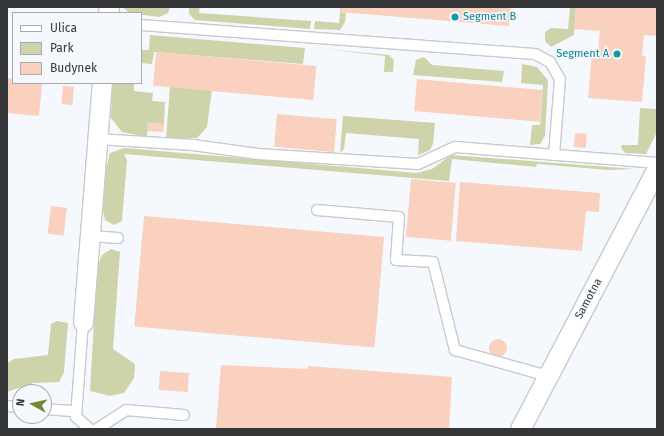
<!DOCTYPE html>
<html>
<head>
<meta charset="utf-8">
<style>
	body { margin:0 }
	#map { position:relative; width:664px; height:436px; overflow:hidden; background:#f5f9fd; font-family:"Fira Sans",sans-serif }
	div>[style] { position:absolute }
	.green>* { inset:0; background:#ced3a9 }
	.building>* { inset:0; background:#fad0bf; transform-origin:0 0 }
	.round { border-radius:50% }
	.roads { filter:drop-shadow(1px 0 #c7cace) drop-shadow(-1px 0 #c7cace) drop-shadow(0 1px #c7cace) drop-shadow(0 -1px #c7cace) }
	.lane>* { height:10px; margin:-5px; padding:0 5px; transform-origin:5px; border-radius:5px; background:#fff }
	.street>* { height:19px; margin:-9.5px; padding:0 9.5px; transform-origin:9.5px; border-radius:9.5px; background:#fff }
	.dots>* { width:11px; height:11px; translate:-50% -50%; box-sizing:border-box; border:2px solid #f5f9fd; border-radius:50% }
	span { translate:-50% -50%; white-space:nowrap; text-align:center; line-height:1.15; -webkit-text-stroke:3px #f5f9fd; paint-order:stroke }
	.culture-label { font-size:11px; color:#0d838f }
	.left { translate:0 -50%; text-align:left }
	.right { translate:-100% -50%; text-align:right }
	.street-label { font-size:11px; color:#353637 }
	.frame { position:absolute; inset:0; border:8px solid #353637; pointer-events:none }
	.legend { position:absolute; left:12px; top:12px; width:130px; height:72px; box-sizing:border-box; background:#f5f9fd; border:1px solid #a8abae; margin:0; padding:5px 7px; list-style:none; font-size:12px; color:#353637 }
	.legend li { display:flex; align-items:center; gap:8px; height:20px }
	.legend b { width:20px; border:1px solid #a8abae }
	.north { position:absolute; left:12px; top:384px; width:40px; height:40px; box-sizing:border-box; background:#f5f9fd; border:1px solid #a8abae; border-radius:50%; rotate:278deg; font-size:11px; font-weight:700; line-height:16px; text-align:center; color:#353637 }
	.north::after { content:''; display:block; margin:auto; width:14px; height:18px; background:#788533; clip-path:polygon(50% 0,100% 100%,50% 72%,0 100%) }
</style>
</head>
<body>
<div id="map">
	<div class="green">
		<div style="clip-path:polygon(123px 7px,170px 7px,168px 13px,159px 17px,129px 13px)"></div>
		<div style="clip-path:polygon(189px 7px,200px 7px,199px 13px,311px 21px,310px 29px,195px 20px,189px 14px)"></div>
		<div style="clip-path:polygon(570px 7px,576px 7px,574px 35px,551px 47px,545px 41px,545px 32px,551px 28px,568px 29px)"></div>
		<div style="clip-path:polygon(340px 12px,346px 13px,345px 22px,340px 30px,314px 29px,315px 21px,339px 23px)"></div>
		<div style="clip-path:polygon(150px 35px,305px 48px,303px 64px,154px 52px,152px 64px,141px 63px,142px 50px,149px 50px)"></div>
		<div style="clip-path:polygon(323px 49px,389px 55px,394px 60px,393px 72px,384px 72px,385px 56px)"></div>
		<div style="clip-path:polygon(424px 57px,432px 65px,504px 71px,502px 82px,413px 75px,416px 60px)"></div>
		<div style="clip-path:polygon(522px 64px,537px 67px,548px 80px,545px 136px,540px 144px,530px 145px,532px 125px,540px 125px,543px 85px,521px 83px)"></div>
		<div style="clip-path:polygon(112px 83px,134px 83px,134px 91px,153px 93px,152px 101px,165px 102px,164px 124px,148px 123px,147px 137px,122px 132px,111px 118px)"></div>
		<div style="clip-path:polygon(170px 87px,212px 90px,207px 127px,197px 138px,166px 138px)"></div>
		<div style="clip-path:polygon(640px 108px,657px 109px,657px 132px,646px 154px,625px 153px,621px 148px,622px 145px,638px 145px)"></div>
		<div style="clip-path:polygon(343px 116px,435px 123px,433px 144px,430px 150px,418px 155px,419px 139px,346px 133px,344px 149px,340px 153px)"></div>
		<div style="clip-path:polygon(124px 148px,417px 173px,432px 169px,451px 155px,635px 169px,608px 170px,537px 164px,536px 167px,452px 159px,449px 181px,124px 154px,127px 160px,122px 221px,114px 225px,105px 220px,103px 211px,106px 169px,110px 153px)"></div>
		<div style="clip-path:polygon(111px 249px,120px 252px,113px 349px,135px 364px,134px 378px,124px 393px,110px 396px,90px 391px,97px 268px,102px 255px)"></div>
		<div style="clip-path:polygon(57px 321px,68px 323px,64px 372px,59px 382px,33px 383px,7px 392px,7px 363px,14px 359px,48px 355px,51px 324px)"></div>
	</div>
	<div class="building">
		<div style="clip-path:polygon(340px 7px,511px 7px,509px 26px,340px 12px)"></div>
		<div style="clip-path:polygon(576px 7px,657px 7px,657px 36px,644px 35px,642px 56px,646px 56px,642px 102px,588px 98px,592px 52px,598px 53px,600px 31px,574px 29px)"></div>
		<div style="left:156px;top:52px;width:161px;height:34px;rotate:5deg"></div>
		<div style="clip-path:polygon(7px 78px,13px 79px,13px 83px,42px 83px,39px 116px,7px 113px)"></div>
		<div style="left:417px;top:79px;width:126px;height:32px;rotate:5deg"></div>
		<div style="left:63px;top:86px;width:11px;height:18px;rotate:5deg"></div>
		<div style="left:277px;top:114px;width:60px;height:33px;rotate:5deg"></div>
		<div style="left:148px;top:123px;width:16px;height:8px;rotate:4deg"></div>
		<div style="left:575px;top:133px;width:12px;height:14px;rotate:5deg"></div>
		<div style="left:411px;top:179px;width:45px;height:58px;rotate:5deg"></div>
		<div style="clip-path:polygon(460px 182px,600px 193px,599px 212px,586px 211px,582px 251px,456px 241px)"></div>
		<div style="left:51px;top:206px;width:16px;height:28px;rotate:7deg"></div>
		<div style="left:144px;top:216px;width:241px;height:111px;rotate:5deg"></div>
		<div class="round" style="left:489px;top:339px;width:18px;height:18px"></div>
		<div style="clip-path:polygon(221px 365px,308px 369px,308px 366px,452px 377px,449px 429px,216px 429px)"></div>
		<div style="left:160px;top:371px;width:29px;height:19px;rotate:4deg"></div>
	</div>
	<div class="roads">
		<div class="lane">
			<div style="left:141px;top:25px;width:395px;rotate:4.2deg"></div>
			<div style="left:535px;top:54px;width:17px;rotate:28deg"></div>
			<div style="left:550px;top:62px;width:20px;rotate:60deg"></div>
			<div style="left:560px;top:79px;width:76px;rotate:94.5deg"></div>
			<div style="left:98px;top:139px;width:95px;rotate:3.6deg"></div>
			<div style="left:193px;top:145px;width:66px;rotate:7.9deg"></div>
			<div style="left:258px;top:154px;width:160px;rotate:3.6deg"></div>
			<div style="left:418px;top:164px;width:41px;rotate:-24.7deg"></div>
			<div style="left:455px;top:147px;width:203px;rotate:4.5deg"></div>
			<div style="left:317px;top:210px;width:82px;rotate:4.9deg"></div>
			<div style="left:399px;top:217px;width:43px;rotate:94deg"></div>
			<div style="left:396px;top:260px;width:37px;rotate:3deg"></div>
			<div style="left:433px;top:262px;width:91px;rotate:76deg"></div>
			<div style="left:455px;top:350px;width:97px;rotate:15.6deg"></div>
			<div style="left:90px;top:236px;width:28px;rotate:4deg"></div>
			<div style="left:83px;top:322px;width:95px;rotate:94.2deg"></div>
			<div style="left:76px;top:417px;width:18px;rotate:41deg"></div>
			<div style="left:7px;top:406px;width:13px;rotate:4deg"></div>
			<div style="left:44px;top:409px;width:32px;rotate:4deg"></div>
			<div style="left:97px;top:429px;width:35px;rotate:-33deg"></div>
			<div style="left:126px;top:410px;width:58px;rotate:4.9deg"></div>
		</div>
		<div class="street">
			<div style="left:108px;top:13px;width:6px;rotate:-81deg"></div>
			<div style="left:83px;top:322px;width:240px;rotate:-85.5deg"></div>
			<div style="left:520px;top:429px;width:295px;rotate:-62.3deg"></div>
		</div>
	</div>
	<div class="dots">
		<div style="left:455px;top:17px;background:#0f9aa8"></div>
		<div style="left:617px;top:54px;background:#0f9aa8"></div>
	</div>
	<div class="culture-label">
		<span class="left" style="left:463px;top:17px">Segment B</span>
		<span class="right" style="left:609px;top:54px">Segment A</span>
	</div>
	<div class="street-label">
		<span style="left:589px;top:299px;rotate:-62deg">Samotna</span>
	</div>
	<div class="frame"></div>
	<ul class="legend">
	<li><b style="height:5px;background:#fff"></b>Ulica</li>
	<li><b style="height:11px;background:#ced3a9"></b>Park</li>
	<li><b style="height:11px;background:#fad0bf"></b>Budynek</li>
	</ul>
	<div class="north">N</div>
</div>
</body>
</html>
